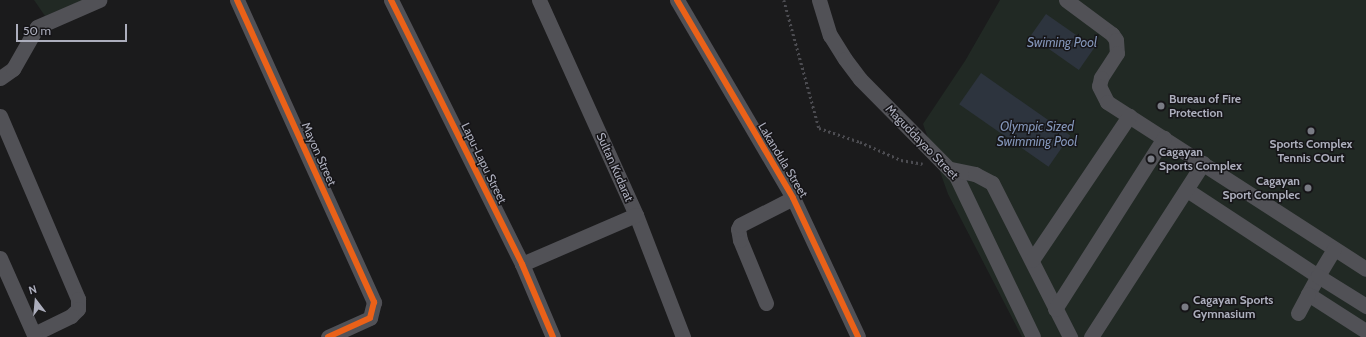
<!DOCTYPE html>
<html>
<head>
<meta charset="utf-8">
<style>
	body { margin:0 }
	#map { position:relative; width:1366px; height:337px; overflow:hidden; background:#1b1b1c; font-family:Cabin,sans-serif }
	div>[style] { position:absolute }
	.green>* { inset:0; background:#212924 }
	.water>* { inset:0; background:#2d343e; transform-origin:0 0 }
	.path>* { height:2.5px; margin-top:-1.25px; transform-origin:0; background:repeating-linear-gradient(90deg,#4c4c51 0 2px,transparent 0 5px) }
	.minor>* { height:15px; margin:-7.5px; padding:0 7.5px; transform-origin:7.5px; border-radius:7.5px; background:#515156 }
	.cycleway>* { height:6px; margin:-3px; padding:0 3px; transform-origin:3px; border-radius:3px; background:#ea6118 }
	.dots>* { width:11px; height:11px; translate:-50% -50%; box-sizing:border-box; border:2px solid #161518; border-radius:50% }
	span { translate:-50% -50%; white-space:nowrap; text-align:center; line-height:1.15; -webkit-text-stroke:3px #161518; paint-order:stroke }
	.poi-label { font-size:12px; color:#acaebc; font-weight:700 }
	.left { translate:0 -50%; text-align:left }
	.right { translate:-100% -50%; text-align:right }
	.street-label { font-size:12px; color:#acaebc }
	.water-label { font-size:13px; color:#8395b8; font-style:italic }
	.north { position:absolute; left:16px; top:281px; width:40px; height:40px; -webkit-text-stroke:3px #161518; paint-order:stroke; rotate:344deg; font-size:11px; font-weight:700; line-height:16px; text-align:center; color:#acaebc }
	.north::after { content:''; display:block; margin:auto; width:14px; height:18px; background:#acaebc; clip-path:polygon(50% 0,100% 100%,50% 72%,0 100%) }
	.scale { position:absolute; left:16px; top:24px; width:111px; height:18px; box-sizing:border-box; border:2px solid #acaebc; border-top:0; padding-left:5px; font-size:12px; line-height:14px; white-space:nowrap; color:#acaebc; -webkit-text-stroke:3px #161518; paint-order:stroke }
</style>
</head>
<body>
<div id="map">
	<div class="green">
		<div style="clip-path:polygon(34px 0,84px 0,45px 16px)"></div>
		<div style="clip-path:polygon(1000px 0,1366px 0,1366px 337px,1022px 337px,948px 194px,923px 124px,965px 61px)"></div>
	</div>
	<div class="water">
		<div style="left:1046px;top:14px;width:59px;height:27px;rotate:35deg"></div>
		<div style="left:981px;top:73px;width:109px;height:38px;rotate:35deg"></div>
	</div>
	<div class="path">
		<div style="left:784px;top:0;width:133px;rotate:74.7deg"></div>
		<div style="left:819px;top:128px;width:43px;rotate:18.9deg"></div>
		<div style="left:860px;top:142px;width:45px;rotate:23.7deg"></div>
		<div style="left:901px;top:160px;width:22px;rotate:10deg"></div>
	</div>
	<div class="minor">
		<div style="left:237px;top:0;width:332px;rotate:65.6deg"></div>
		<div style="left:374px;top:302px;width:16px;rotate:104deg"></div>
		<div style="left:370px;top:318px;width:46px;rotate:155.7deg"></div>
		<div style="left:391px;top:0;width:295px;rotate:63.6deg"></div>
		<div style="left:522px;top:264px;width:79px;rotate:67deg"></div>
		<div style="left:539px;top:0;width:236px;rotate:65.7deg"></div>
		<div style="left:636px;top:215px;width:131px;rotate:68.9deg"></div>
		<div style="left:677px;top:0;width:229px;rotate:59.6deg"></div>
		<div style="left:793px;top:198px;width:153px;rotate:64.9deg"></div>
		<div style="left:819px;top:0;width:37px;rotate:73deg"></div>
		<div style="left:830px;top:35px;width:28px;rotate:58deg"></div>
		<div style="left:845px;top:59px;width:25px;rotate:53deg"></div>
		<div style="left:860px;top:79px;width:136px;rotate:45.3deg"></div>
		<div style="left:956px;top:176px;width:178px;rotate:64.4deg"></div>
		<div style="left:1066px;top:0;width:57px;rotate:36.5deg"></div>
		<div style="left:1112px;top:34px;width:7px;rotate:56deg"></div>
		<div style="left:1116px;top:40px;width:13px;rotate:86deg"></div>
		<div style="left:1117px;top:53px;width:30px;rotate:123deg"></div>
		<div style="left:1101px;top:78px;width:8px;rotate:104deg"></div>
		<div style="left:1099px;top:86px;width:18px;rotate:63deg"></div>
		<div style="left:1107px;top:102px;width:308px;rotate:32.8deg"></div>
		<div style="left:0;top:78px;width:16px;rotate:-35deg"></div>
		<div style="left:13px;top:69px;width:48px;rotate:-60.3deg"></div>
		<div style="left:37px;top:27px;width:68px;rotate:-23.5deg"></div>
		<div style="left:0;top:116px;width:199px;rotate:66.9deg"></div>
		<div style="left:78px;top:299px;width:10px;rotate:90deg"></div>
		<div style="left:78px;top:309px;width:10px;rotate:135deg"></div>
		<div style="left:71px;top:316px;width:41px;rotate:154.1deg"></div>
		<div style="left:951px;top:169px;width:25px;rotate:12deg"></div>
		<div style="left:975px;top:174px;width:19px;rotate:28deg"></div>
		<div style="left:992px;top:183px;width:173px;rotate:63.1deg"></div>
		<div style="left:1187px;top:190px;width:157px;rotate:33.3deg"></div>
		<div style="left:1318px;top:276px;width:21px;rotate:119deg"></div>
		<div style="left:1308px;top:294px;width:67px;rotate:32.7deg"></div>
		<div style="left:1334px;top:249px;width:31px;rotate:121deg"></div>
		<div style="left:1318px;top:276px;width:57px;rotate:32deg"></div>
		<div style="left:0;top:258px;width:86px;rotate:66.1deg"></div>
		<div style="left:1032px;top:260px;width:174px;rotate:-56deg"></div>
		<div style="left:522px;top:264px;width:124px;rotate:-23.3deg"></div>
		<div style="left:766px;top:303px;width:68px;rotate:-112.4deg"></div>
		<div style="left:740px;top:240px;width:11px;rotate:-100deg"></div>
		<div style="left:738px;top:229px;width:4px;rotate:-63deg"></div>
		<div style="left:740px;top:225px;width:59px;rotate:-27deg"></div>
		<div style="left:1055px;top:309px;width:203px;rotate:-57.5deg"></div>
		<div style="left:1298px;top:313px;width:21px;rotate:-62deg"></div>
		<div style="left:1091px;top:337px;width:207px;rotate:-57.2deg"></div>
	</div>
	<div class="cycleway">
		<div style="left:237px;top:0;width:332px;rotate:65.6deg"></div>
		<div style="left:374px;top:302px;width:16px;rotate:104deg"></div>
		<div style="left:370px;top:318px;width:46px;rotate:155.7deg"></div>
		<div style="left:391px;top:0;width:295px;rotate:63.6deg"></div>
		<div style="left:522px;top:264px;width:79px;rotate:67deg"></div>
		<div style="left:677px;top:0;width:229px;rotate:59.6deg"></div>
		<div style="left:793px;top:198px;width:153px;rotate:64.9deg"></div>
	</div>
	<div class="dots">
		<div style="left:1161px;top:106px;background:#797b84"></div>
		<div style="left:1311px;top:131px;background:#797b84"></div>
		<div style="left:1151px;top:159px;background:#797b84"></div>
		<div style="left:1308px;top:188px;background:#797b84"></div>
		<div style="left:1185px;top:307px;background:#797b84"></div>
	</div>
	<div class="poi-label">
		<span class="left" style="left:1169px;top:106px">Bureau of Fire<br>Protection</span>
		<span style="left:1311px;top:151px">Sports Complex<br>Tennis COurt</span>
		<span class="left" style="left:1159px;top:159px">Cagayan<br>Sports Complex</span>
		<span class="right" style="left:1300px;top:188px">Cagayan<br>Sport Complec</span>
		<span class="left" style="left:1193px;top:307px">Cagayan Sports<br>Gymnasium</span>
	</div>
	<div class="street-label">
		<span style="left:922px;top:142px;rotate:46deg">Maguddayao Street</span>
		<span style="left:319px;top:154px;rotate:66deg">Mayon Street</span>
		<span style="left:783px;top:160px;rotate:59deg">Lakandula Street</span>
		<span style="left:484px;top:163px;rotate:64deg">Lapu-Lapu Street</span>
		<span style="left:615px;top:167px;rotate:66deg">Sultan Kudarat</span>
	</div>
	<div class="water-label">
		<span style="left:1062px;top:42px">Swiming Pool</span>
		<span style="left:1037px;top:134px">Olympic Sized<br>Swimming Pool</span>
	</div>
	<div class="north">N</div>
	<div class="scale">50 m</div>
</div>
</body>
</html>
